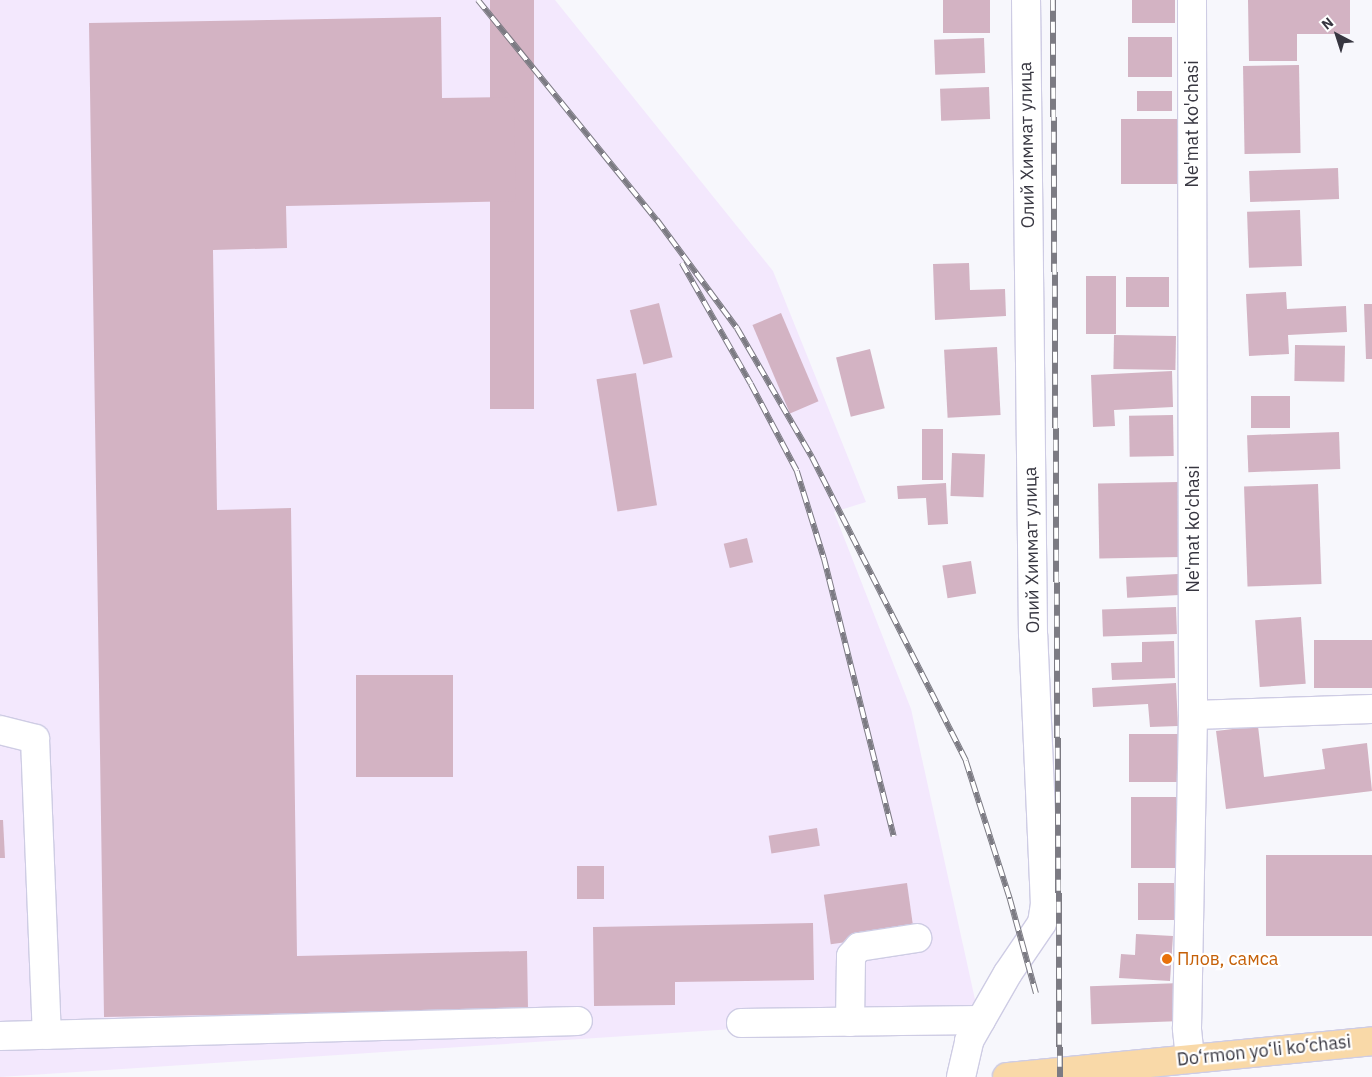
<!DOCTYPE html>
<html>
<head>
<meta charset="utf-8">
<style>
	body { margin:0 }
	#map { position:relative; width:1372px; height:1077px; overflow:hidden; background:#f7f7fc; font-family:"IBM Plex Sans",sans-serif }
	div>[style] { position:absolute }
	.industrial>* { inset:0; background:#f3e8fd }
	.building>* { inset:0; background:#d3b3c3; transform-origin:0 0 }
	.roads { filter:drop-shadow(1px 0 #cecce4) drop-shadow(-1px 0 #cecce4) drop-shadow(0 1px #cecce4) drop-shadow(0 -1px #cecce4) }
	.minor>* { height:28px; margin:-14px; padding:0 14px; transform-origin:14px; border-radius:14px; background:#fff }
	.major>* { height:28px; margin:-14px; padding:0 14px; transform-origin:14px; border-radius:14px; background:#f9d9a8 }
	.rail>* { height:5.5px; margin-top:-2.75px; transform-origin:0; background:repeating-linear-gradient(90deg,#fff 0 11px,#7c7b83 0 22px); box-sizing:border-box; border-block:1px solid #7c7b83 }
	.dots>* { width:14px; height:14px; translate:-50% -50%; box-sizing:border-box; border:2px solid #fff; border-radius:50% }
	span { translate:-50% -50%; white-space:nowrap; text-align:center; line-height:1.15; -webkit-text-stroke:4.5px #fff; paint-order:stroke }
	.street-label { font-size:18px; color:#373640 }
	.food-label { font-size:18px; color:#c56008 }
	.left { translate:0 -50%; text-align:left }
	.north { position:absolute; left:1312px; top:10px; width:50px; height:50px; -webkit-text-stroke:4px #fff; paint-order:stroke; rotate:320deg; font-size:14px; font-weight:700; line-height:20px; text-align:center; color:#373640 }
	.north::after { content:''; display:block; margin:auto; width:18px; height:22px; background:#373640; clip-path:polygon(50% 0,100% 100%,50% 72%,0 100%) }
</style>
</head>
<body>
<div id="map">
	<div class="industrial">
		<div style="clip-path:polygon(0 0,555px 0,773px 271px,866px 502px,834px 512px,911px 709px,978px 1013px,0 1077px)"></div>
	</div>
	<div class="building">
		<div style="left:490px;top:0;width:44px;height:409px"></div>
		<div style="left:990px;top:0;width:33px;height:47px;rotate:90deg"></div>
		<div style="left:1132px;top:0;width:43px;height:23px"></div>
		<div style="clip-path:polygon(1248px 0,1350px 0,1350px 34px,1297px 34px,1297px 61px,1249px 61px)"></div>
		<div style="clip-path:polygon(441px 17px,442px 98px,514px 97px,516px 201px,286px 206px,287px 248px,213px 250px,217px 510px,291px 508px,297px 956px,527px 951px,528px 1009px,104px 1017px,89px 23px)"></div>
		<div style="left:1172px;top:37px;width:40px;height:44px;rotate:90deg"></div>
		<div style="left:984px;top:38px;width:35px;height:50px;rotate:88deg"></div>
		<div style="left:1299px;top:65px;width:88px;height:56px;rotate:89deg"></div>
		<div style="left:989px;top:87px;width:32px;height:49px;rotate:88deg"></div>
		<div style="left:1137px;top:91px;width:35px;height:20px"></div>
		<div style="left:1181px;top:119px;width:65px;height:60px;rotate:90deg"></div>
		<div style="left:1338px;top:168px;width:31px;height:89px;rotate:88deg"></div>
		<div style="left:1300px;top:210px;width:56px;height:53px;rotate:88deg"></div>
		<div style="clip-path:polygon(969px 263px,970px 290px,1005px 289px,1006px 316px,935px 320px,933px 264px)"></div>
		<div style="left:1086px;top:276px;width:30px;height:58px"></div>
		<div style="left:1126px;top:277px;width:43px;height:30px"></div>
		<div style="clip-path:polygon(1286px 292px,1287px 309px,1346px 306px,1347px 332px,1288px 335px,1289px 354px,1249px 356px,1246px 294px)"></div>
		<div style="left:659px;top:303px;width:56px;height:30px;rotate:76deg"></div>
		<div style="clip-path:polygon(1364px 304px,1372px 304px,1372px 359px,1366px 359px)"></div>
		<div style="left:781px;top:313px;width:96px;height:31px;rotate:67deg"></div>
		<div style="left:1114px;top:335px;width:62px;height:34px;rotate:1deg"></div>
		<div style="left:1295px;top:345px;width:50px;height:36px;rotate:1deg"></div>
		<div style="left:997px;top:347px;width:68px;height:53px;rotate:87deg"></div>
		<div style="left:870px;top:349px;width:61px;height:35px;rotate:76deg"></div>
		<div style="clip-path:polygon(1172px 371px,1173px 407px,1114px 410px,1115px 426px,1093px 427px,1091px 375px)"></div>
		<div style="left:636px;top:373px;width:134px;height:40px;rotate:81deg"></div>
		<div style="left:1290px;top:396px;width:32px;height:39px;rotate:90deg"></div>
		<div style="left:1173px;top:415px;width:41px;height:44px;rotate:89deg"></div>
		<div style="left:922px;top:429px;width:21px;height:51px"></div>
		<div style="left:1339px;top:432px;width:37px;height:92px;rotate:88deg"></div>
		<div style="left:952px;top:453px;width:33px;height:43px;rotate:2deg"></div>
		<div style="left:1179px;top:482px;width:75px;height:81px;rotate:89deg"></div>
		<div style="clip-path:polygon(946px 483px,948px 524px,928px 525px,926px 498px,898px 499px,897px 486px)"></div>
		<div style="left:1318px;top:484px;width:100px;height:74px;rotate:88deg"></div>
		<div style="left:747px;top:538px;width:25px;height:24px;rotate:76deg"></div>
		<div style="left:971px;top:561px;width:33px;height:29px;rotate:81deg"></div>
		<div style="left:1178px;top:574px;width:21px;height:52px;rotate:87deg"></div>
		<div style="left:1176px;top:607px;width:27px;height:74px;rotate:88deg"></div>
		<div style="left:1301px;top:617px;width:67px;height:46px;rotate:86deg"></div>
		<div style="left:1372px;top:640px;width:48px;height:58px;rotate:90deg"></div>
		<div style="clip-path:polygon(1174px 641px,1175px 678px,1112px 680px,1111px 663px,1142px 662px,1142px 642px)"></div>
		<div style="left:356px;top:675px;width:97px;height:102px"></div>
		<div style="clip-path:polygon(1176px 683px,1178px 726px,1150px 727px,1148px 704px,1093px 707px,1092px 688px)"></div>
		<div style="clip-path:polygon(1258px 726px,1264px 777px,1325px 769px,1322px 749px,1367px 743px,1372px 791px,1226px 809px,1216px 731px)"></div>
		<div style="left:1129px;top:734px;width:51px;height:48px"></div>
		<div style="left:1131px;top:797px;width:45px;height:71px"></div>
		<div style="clip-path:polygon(0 820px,3px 820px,5px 858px,0 858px)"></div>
		<div style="left:817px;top:828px;width:18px;height:49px;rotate:81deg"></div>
		<div style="left:1372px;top:855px;width:81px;height:106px;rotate:90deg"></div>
		<div style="left:604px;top:866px;width:33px;height:27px;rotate:90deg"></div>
		<div style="left:907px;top:883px;width:50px;height:84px;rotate:82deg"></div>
		<div style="left:1138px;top:883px;width:36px;height:37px"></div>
		<div style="clip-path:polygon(813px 923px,814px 980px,675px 982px,675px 1005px,594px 1006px,593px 927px)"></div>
		<div style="clip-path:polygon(1136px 934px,1173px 936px,1170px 981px,1119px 978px,1121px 954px,1135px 955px)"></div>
		<div style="left:1181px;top:983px;width:38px;height:91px;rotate:88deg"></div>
	</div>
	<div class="roads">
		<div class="minor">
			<div style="left:1193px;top:715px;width:179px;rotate:-1.9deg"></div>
			<div style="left:0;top:730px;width:36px;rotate:14deg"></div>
			<div style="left:35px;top:739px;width:296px;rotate:87.7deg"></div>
			<div style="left:850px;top:1022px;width:66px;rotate:-89.1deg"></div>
			<div style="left:851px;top:956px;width:12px;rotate:-48deg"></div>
			<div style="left:859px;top:947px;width:59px;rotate:-8.8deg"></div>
			<div style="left:741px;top:1023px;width:240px;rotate:-0.7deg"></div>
			<div style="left:0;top:1036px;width:578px;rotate:-1.49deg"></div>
			<div style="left:1190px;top:1058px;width:30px;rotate:-96deg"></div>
			<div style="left:1187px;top:1028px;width:313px;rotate:-88.9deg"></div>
			<div style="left:1193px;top:715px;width:715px;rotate:-90.08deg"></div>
			<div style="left:961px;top:1077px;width:37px;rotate:-77deg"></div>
			<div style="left:969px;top:1041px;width:78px;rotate:-60.2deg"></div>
			<div style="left:1008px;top:973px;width:60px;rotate:-55.8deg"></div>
			<div style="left:1042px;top:923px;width:18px;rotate:-81deg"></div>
			<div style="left:1045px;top:905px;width:270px;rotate:-92.5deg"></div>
			<div style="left:1033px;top:635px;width:635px;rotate:-90.63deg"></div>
		</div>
		<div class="major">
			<div style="left:1007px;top:1077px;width:367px;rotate:-5.6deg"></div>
		</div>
	</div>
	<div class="rail">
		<div style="left:478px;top:0;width:284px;rotate:50.9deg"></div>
		<div style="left:657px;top:220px;width:134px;rotate:53.5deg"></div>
		<div style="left:737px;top:328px;width:149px;rotate:59.8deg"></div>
		<div style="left:812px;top:457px;width:341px;rotate:63.1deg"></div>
		<div style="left:966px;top:761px;width:145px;rotate:72.3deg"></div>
		<div style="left:1010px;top:899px;width:98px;rotate:74.5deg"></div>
		<div style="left:1053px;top:0;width:1077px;rotate:89.63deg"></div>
		<div style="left:682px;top:263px;width:139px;rotate:60.3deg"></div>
		<div style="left:751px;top:384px;width:98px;rotate:62.1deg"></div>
		<div style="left:797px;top:471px;width:91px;rotate:72.8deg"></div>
		<div style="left:824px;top:558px;width:287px;rotate:75.9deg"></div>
	</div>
	<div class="dots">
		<div style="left:1167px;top:959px;background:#e8710a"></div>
	</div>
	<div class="street-label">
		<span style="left:1192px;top:124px;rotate:-90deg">Ne'mat ko'chasi</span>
		<span style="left:1027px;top:145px;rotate:-91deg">Олий Химмат улица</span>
		<span style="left:1193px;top:529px;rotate:-90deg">Ne'mat ko'chasi</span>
		<span style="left:1032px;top:550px;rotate:-91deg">Олий Химмат улица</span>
		<span style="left:1264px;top:1051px;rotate:-6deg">Do‘rmon yo‘li ko‘chasi</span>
	</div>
	<div class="food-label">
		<span class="left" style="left:1177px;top:959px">Плов, самса</span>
	</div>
	<div class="north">N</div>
</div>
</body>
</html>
